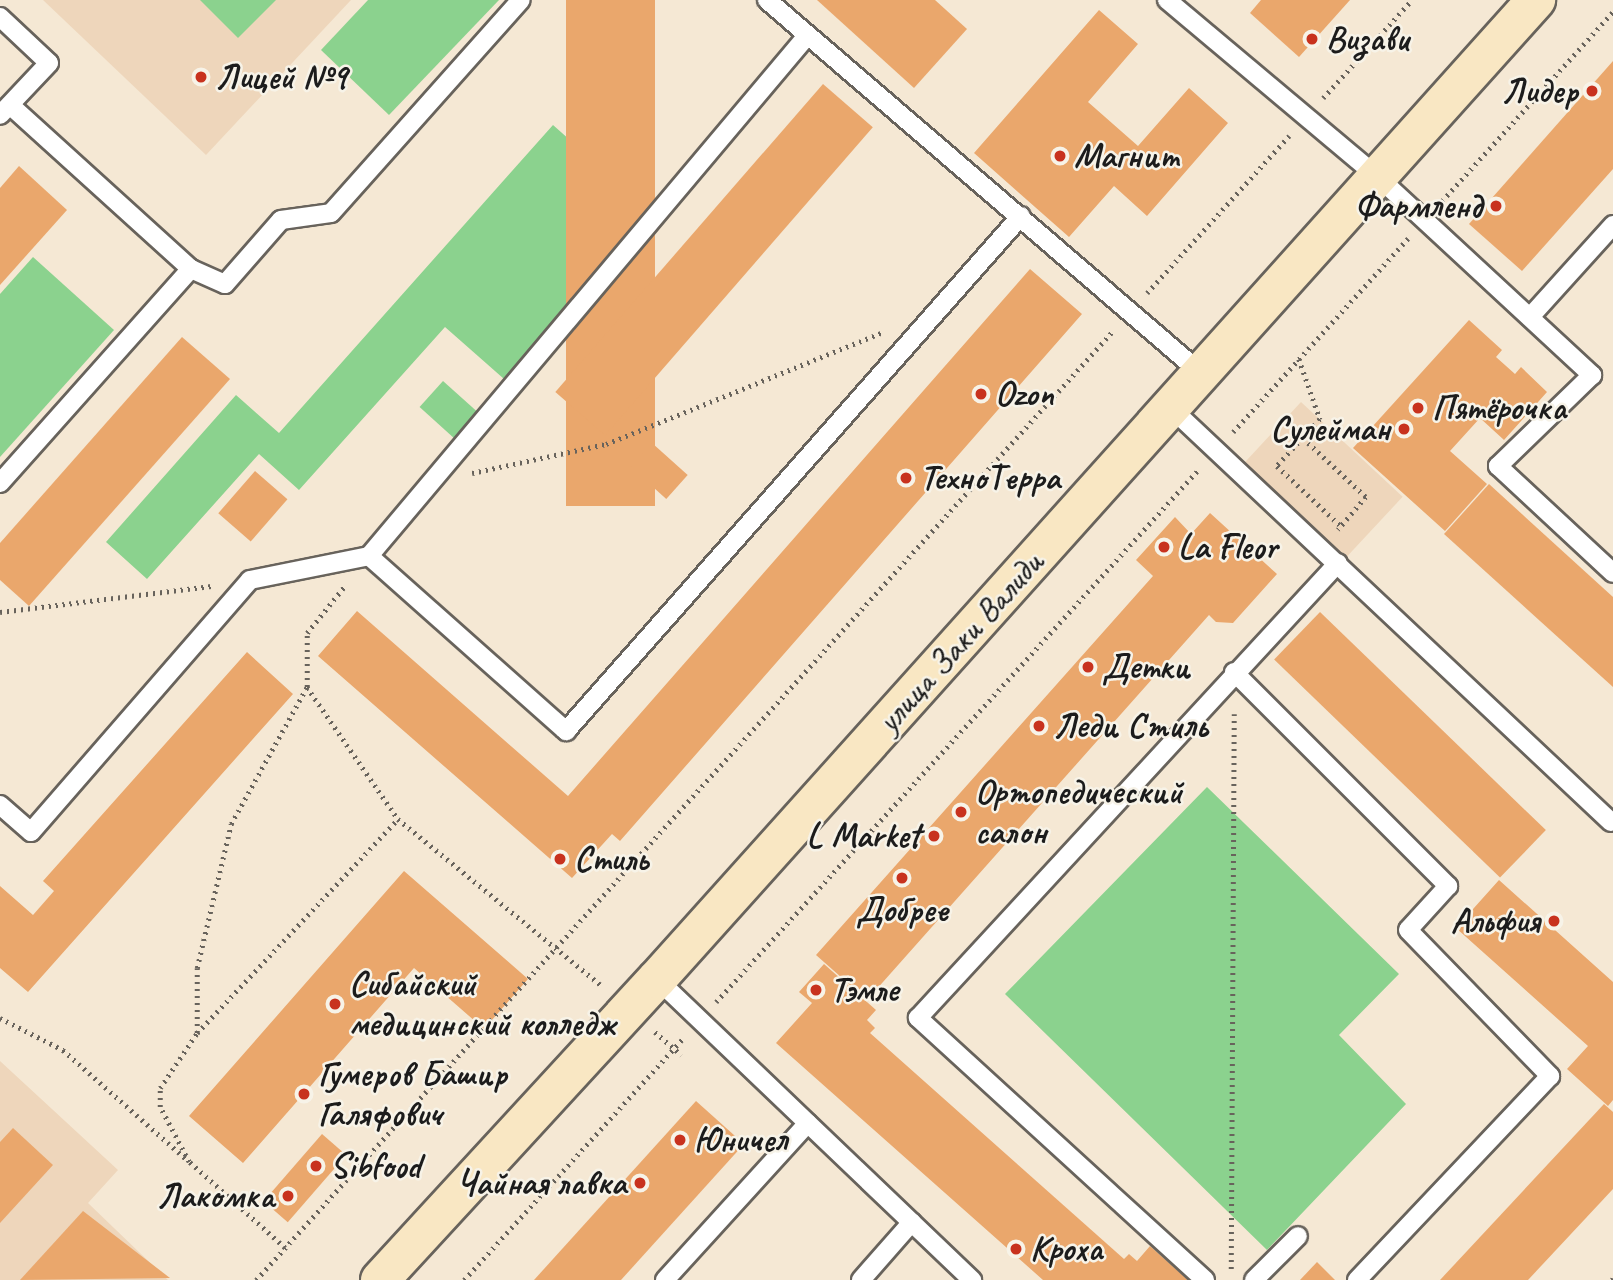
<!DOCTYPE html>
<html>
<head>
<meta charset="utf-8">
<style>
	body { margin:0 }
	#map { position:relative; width:1613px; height:1280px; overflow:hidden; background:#f5e8d4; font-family:Caveat,sans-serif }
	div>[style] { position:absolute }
	.built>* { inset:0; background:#eed6bb; transform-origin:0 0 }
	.green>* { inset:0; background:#8bd28e; transform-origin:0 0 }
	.building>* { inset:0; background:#eaa76c; transform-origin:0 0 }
	.path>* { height:4.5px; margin-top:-2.25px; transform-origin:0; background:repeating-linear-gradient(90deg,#68635c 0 2px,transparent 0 7px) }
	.roads { filter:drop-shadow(2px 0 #68635c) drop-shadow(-2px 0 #68635c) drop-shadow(0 2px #68635c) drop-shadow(0 -2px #68635c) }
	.lane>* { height:18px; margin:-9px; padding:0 9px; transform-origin:9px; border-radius:9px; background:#fff }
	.secondary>* { height:38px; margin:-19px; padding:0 19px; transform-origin:19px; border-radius:19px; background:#f9e7c3 }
	.dots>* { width:19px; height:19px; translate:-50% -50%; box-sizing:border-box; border:4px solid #f7f3e8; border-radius:50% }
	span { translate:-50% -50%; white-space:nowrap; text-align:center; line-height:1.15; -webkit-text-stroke:5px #f7f3e8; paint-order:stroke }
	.poi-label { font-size:35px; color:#1c1c1c; font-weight:700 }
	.left { translate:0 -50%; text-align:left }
	.right { translate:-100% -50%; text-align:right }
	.street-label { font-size:35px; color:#1c1c1c }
</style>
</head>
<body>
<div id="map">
	<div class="built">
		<div style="clip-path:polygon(43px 0,351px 0,206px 155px)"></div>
		<div style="left:1301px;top:402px;width:139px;height:86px;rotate:43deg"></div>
		<div style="clip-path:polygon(0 1061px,118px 1170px,88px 1203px,168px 1280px,0 1280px)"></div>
	</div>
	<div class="green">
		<div style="clip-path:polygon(200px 0,276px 0,238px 38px)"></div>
		<div style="clip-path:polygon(368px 0,499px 0,389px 115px,321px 50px)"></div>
		<div style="clip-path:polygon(553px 125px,660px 220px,512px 386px,445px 327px,299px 490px,259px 454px,147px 579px,106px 542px,236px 395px,279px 433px)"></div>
		<div style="clip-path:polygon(33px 257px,114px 330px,0 457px,0 294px)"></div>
		<div style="left:443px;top:381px;width:48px;height:35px;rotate:42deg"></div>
		<div style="clip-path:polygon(1207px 787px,1399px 974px,1339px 1035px,1406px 1104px,1267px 1250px,1005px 994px)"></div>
	</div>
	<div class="building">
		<div style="left:566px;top:0;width:89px;height:506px"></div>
		<div style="clip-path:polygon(817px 0,935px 0,967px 29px,914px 88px)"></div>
		<div style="clip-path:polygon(1261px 0,1350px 0,1299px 57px,1250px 13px)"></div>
		<div style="clip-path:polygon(1099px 10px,1138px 44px,1088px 102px,1138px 146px,1189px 88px,1228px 123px,1147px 216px,1114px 186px,1069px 237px,974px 153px)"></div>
		<div style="clip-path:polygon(1613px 61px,1613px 169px,1522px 271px,1469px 224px)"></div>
		<div style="left:823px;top:84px;width:66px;height:408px;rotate:41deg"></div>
		<div style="clip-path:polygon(19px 166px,67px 210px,0 285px,0 188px)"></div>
		<div style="clip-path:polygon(1030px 269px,1082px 314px,620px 841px,612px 834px,572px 878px,318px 656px,357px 611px,568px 796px)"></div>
		<div style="clip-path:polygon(1469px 320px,1502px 350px,1496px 357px,1515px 374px,1521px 367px,1547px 392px,1504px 440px,1480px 418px,1450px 451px,1487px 484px,1445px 531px,1353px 448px)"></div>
		<div style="clip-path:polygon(182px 337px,230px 379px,29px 606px,0 580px,0 543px)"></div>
		<div style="left:652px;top:443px;width:48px;height:32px;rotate:42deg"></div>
		<div style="left:255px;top:471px;width:43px;height:56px;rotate:41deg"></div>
		<div style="clip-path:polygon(1489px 484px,1613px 597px,1613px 687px,1444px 534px)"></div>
		<div style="clip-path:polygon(1210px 513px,1277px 574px,1233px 623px,1216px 622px,1209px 615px,867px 1000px,816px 955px,1153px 576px,1136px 560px,1175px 517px,1191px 534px)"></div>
		<div style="left:1320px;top:612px;width:314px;height:66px;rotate:44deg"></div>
		<div style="clip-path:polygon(247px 652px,293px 694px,28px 992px,0 968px,0 886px,33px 915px,54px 891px,43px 881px)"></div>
		<div style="clip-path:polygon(404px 871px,528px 979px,484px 1029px,414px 968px,243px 1163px,189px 1116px)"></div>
		<div style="clip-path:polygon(1499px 880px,1613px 982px,1613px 1100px,1608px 1106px,1567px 1069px,1588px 1046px,1456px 928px)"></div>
		<div style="clip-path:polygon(824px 964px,876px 1010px,867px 1020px,875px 1028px,870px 1033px,1124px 1259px,1129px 1254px,1137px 1261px,1150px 1246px,1188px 1280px,1043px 1280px,776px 1043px,812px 1003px,799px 992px)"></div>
		<div style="clip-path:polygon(696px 1101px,744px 1144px,621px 1280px,534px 1280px)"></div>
		<div style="clip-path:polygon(1604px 1104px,1613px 1112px,1613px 1189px,1528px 1280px,1440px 1280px)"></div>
		<div style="clip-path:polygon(13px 1128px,53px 1165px,0 1223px,0 1142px)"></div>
		<div style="left:322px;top:1134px;width:32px;height:89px;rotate:41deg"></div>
		<div style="clip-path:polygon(83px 1211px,170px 1278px,20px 1280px)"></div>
		<div style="clip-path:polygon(1317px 1262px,1335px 1280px,1300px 1280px)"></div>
	</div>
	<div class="path">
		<div style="left:1323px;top:98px;width:132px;rotate:-47.8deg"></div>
		<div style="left:1442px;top:201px;width:255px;rotate:-47.9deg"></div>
		<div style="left:1147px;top:293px;width:212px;rotate:-47.9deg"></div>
		<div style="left:1299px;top:359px;width:64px;rotate:70.7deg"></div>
		<div style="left:1320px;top:419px;width:25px;rotate:132deg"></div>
		<div style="left:1303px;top:438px;width:86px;rotate:43.1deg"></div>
		<div style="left:1366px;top:497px;width:43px;rotate:130.3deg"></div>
		<div style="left:1233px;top:432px;width:261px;rotate:-47.9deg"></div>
		<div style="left:1303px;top:438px;width:38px;rotate:133deg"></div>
		<div style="left:1277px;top:466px;width:88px;rotate:43.2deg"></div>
		<div style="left:472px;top:473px;width:137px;rotate:-12.2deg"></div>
		<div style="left:606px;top:444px;width:299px;rotate:-22deg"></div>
		<div style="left:0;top:612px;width:213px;rotate:-7deg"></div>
		<div style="left:307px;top:687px;width:160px;rotate:55.4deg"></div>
		<div style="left:398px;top:819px;width:265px;rotate:39.3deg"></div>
		<div style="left:716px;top:1002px;width:719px;rotate:-47.82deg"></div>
		<div style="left:0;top:1018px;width:71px;rotate:26.9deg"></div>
		<div style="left:63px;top:1050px;width:164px;rotate:41.5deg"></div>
		<div style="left:655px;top:1032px;width:35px;rotate:41deg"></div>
		<div style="left:197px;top:1033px;width:294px;rotate:-46.8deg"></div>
		<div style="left:285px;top:1248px;width:129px;rotate:-138.1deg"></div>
		<div style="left:189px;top:1162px;width:62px;rotate:-117.8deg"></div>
		<div style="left:160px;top:1107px;width:19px;rotate:-90deg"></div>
		<div style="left:160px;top:1088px;width:66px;rotate:-56.1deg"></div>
		<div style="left:197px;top:1033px;width:65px;rotate:-90deg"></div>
		<div style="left:197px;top:968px;width:148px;rotate:-76.7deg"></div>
		<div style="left:231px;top:824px;width:157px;rotate:-61deg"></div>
		<div style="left:307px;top:687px;width:54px;rotate:-90deg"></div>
		<div style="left:307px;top:633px;width:59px;rotate:-51.2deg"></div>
		<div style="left:1231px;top:1269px;width:555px;rotate:-89.69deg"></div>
		<div style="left:256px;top:1280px;width:1279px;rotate:-47.92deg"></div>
		<div style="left:464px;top:1280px;width:328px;rotate:-47.8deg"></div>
		<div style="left:1612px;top:1280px;width:2px;rotate:-63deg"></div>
	</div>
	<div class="roads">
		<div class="lane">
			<div style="left:767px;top:0;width:574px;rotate:40.69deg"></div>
			<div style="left:1167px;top:0;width:275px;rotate:40deg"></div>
			<div style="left:1378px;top:177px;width:292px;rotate:42.8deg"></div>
			<div style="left:1592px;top:375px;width:131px;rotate:135.9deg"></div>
			<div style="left:1498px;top:466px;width:157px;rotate:42.9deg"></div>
			<div style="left:0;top:17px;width:67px;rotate:43.2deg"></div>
			<div style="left:49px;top:63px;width:71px;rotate:133.3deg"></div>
			<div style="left:10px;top:105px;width:244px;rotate:42.2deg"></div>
			<div style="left:1530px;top:317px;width:124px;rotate:-47.9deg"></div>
			<div style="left:1171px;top:408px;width:604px;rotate:43.26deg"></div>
			<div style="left:0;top:483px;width:287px;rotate:-48.3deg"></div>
			<div style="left:191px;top:269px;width:37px;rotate:24deg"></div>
			<div style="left:225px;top:284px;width:85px;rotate:-48.8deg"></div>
			<div style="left:281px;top:220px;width:50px;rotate:-8deg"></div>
			<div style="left:331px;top:213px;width:285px;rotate:-48.3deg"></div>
			<div style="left:369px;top:556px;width:678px;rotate:-49.9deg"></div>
			<div style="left:1234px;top:672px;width:303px;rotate:45deg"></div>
			<div style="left:1448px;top:886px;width:59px;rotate:132.3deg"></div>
			<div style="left:1408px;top:930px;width:204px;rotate:45.8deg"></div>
			<div style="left:1550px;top:1076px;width:281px;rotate:133.4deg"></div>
			<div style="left:0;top:805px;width:41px;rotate:41.1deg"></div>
			<div style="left:31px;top:832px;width:334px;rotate:-49deg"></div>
			<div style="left:250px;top:580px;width:121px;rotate:-11.4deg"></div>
			<div style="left:369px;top:556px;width:264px;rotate:41.6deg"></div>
			<div style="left:566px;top:731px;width:687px;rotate:-48.54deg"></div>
			<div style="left:657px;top:979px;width:436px;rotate:43.7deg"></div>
			<div style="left:665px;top:1280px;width:212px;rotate:-47.7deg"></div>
			<div style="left:861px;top:1280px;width:77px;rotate:-48.7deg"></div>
			<div style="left:1205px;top:1280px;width:389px;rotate:-137.6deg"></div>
			<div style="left:918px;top:1018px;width:619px;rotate:-47.29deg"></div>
			<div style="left:1254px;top:1280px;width:62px;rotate:-45deg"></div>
		</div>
		<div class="secondary">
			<div style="left:380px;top:1280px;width:409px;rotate:-47.4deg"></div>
			<div style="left:657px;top:979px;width:1316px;rotate:-48.08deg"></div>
		</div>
	</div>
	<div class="dots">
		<div style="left:1312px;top:39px;background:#c8321e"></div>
		<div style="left:201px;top:77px;background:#c8321e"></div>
		<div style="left:1592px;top:91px;background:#c8321e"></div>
		<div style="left:1060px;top:156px;background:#c8321e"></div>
		<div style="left:1496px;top:206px;background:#c8321e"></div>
		<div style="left:981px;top:394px;background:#c8321e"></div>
		<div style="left:1418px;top:408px;background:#c8321e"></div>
		<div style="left:1404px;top:429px;background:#c8321e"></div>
		<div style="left:906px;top:478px;background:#c8321e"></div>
		<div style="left:1164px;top:547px;background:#c8321e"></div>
		<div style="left:1088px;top:667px;background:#c8321e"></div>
		<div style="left:1039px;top:726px;background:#c8321e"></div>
		<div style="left:961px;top:812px;background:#c8321e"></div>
		<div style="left:934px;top:836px;background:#c8321e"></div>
		<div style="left:560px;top:859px;background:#c8321e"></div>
		<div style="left:902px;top:878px;background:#c8321e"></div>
		<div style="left:1554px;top:921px;background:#c8321e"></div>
		<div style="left:816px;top:990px;background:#c8321e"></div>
		<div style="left:335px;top:1004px;background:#c8321e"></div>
		<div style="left:304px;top:1094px;background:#c8321e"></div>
		<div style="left:680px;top:1140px;background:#c8321e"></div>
		<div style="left:316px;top:1166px;background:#c8321e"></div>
		<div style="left:640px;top:1183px;background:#c8321e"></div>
		<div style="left:288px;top:1196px;background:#c8321e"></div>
		<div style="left:1016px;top:1249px;background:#c8321e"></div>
	</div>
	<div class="poi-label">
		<span class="left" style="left:1326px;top:39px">Визави</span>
		<span class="left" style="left:215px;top:77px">Лицей №9</span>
		<span class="right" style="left:1578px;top:91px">Лидер</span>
		<span class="left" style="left:1074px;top:156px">Магнит</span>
		<span class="right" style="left:1482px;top:206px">Фармленд</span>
		<span class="left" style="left:995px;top:394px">Ozon</span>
		<span class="left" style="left:1432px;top:408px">Пятёрочка</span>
		<span class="right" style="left:1390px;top:429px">Сулейман</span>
		<span class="left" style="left:920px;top:478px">ТехноТерра</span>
		<span class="left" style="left:1178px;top:547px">La Fleor</span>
		<span class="left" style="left:1102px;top:667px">Детки</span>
		<span class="left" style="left:1053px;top:726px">Леди Стиль</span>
		<span class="left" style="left:975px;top:812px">Ортопедический<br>салон</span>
		<span class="right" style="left:920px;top:836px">L Market</span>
		<span class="left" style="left:574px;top:859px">Стиль</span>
		<span style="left:902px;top:910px">Добрее</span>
		<span class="right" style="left:1540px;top:921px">Альфия</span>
		<span class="left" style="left:349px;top:1004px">Сибайский<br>медицинский колледж</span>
		<span class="left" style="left:830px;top:990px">Тэмле</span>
		<span class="left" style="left:318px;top:1094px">Гумеров Башир<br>Галяфович</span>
		<span class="left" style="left:694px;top:1140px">Юничел</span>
		<span class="left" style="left:330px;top:1166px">Sibfood</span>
		<span class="right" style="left:626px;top:1183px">Чайная лавка</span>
		<span class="right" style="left:274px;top:1196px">Лакомка</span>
		<span class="left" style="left:1030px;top:1249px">Кроха</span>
	</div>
	<div class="street-label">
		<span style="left:960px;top:642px;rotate:-48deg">улица Заки Валиди</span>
	</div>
</div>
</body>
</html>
